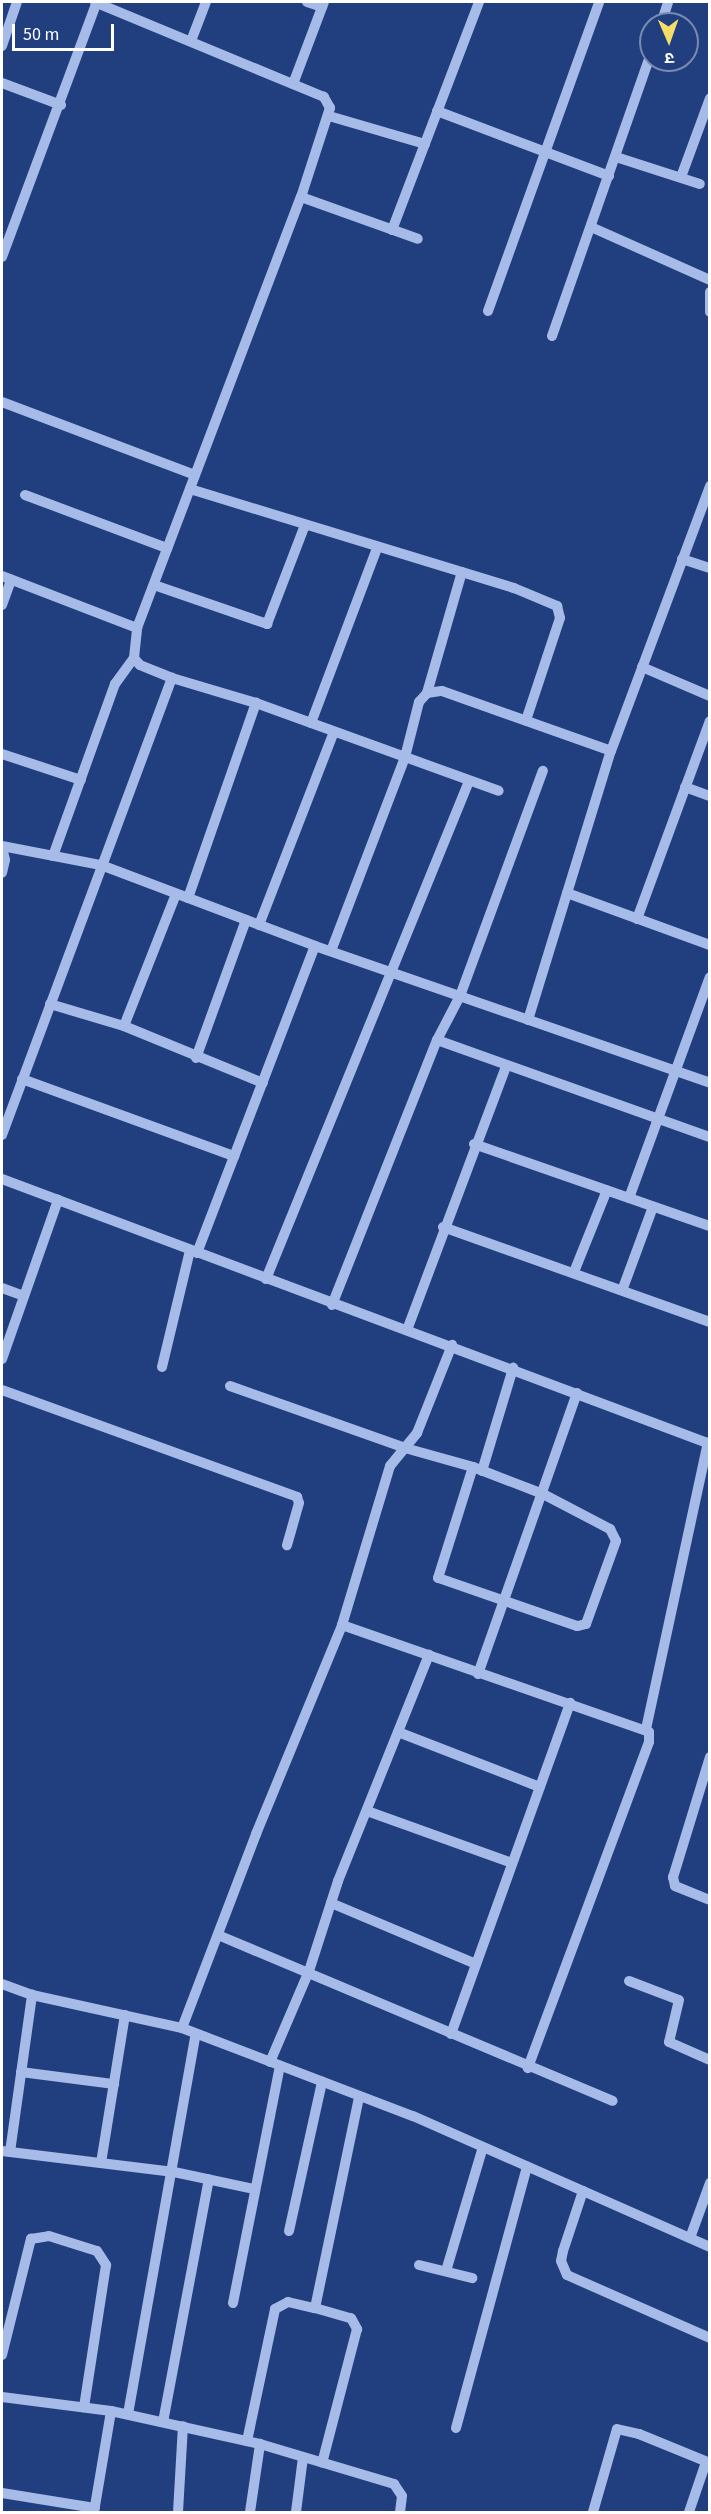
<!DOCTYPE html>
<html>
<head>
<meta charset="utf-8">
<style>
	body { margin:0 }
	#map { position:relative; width:711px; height:2514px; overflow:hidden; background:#213e7f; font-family:"Source Sans 3","Noto Sans Devanagari",sans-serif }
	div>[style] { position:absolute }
	.minor>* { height:10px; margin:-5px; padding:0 5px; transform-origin:5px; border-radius:5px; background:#a6bbe7 }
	span { translate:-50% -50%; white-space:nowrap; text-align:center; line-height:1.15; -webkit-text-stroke:6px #213e7f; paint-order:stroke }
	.frame { position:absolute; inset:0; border:3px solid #fff; pointer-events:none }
	.north { position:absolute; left:639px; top:12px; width:60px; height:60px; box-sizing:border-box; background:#213e7f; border:2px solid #7a8bb2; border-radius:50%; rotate:178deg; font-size:16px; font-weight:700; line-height:24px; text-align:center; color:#fff }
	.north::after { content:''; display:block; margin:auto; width:21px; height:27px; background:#f4de67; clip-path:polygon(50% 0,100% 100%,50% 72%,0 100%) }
	.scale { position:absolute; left:12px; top:24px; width:102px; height:27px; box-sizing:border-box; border:3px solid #fff; border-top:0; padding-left:8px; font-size:18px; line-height:21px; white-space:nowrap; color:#fff; -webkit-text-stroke:4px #213e7f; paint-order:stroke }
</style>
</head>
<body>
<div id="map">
	<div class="minor">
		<div style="left:307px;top:2px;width:16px;rotate:18deg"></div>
		<div style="left:661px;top:24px;width:23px;rotate:-72deg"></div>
		<div style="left:191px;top:41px;width:42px;rotate:-69deg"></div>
		<div style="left:2px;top:46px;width:46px;rotate:-71.2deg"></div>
		<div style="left:2px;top:83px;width:63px;rotate:20.4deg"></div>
		<div style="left:293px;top:84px;width:88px;rotate:-69.3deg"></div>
		<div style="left:437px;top:111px;width:184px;rotate:20.7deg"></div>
		<div style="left:329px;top:116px;width:100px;rotate:16.3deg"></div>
		<div style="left:616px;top:157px;width:88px;rotate:17.8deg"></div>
		<div style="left:681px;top:177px;width:84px;rotate:-69.8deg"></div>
		<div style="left:301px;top:197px;width:124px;rotate:19.7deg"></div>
		<div style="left:591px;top:227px;width:130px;rotate:24deg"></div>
		<div style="left:392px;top:230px;width:244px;rotate:-69.1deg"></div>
		<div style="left:2px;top:257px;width:272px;rotate:-69.6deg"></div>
		<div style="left:710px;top:292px;width:20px;rotate:90deg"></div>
		<div style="left:488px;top:311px;width:328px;rotate:-70.2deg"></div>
		<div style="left:552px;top:336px;width:300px;rotate:-70.7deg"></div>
		<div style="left:2px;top:402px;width:206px;rotate:20.7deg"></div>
		<div style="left:190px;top:489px;width:339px;rotate:17deg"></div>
		<div style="left:514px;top:588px;width:47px;rotate:22.7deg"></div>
		<div style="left:557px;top:606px;width:12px;rotate:76deg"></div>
		<div style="left:560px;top:618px;width:108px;rotate:108.4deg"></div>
		<div style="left:25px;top:495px;width:152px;rotate:20.5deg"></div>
		<div style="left:682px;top:559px;width:29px;rotate:18deg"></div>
		<div style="left:2px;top:576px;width:145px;rotate:21.1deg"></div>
		<div style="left:154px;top:585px;width:120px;rotate:19deg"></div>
		<div style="left:267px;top:624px;width:106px;rotate:-69deg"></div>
		<div style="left:2px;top:605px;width:27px;rotate:-70deg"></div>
		<div style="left:642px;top:667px;width:74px;rotate:23.1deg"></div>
		<div style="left:172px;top:678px;width:88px;rotate:16.6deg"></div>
		<div style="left:256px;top:703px;width:258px;rotate:19.9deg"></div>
		<div style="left:427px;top:693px;width:126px;rotate:-73.9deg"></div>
		<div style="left:311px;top:723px;width:187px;rotate:-69.3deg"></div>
		<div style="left:2px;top:754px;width:83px;rotate:18.2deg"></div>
		<div style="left:685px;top:787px;width:27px;rotate:20deg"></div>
		<div style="left:2px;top:846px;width:101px;rotate:10.9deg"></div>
		<div style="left:101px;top:865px;width:229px;rotate:20.7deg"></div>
		<div style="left:315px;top:946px;width:418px;rotate:19.1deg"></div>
		<div style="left:2px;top:847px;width:13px;rotate:77deg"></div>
		<div style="left:5px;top:860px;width:13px;rotate:103deg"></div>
		<div style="left:53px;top:856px;width:183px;rotate:-70.2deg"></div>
		<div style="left:115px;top:684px;width:32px;rotate:-54deg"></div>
		<div style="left:567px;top:893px;width:152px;rotate:20deg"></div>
		<div style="left:188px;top:898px;width:207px;rotate:-70.8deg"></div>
		<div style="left:637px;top:919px;width:211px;rotate:-69.8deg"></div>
		<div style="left:259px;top:925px;width:207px;rotate:-68.8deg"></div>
		<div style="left:331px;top:951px;width:208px;rotate:-69.1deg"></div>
		<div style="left:405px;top:757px;width:57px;rotate:-75.7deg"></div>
		<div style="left:419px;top:702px;width:12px;rotate:-48deg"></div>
		<div style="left:427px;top:693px;width:15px;rotate:-8deg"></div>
		<div style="left:442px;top:691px;width:179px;rotate:19.5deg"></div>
		<div style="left:50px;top:1004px;width:77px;rotate:16.6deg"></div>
		<div style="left:124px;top:1026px;width:150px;rotate:22.3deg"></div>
		<div style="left:528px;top:1020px;width:282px;rotate:-72.9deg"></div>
		<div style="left:611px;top:751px;width:283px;rotate:-69.5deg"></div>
		<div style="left:124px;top:1026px;width:142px;rotate:-68.5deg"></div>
		<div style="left:437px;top:1040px;width:290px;rotate:19.6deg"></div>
		<div style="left:196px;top:1058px;width:147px;rotate:-70.1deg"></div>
		<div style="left:22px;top:1079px;width:226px;rotate:20deg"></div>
		<div style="left:2px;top:1135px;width:488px;rotate:-69.6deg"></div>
		<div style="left:172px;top:678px;width:35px;rotate:-158deg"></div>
		<div style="left:140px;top:665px;width:9px;rotate:-131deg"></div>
		<div style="left:134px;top:658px;width:30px;rotate:-84deg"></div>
		<div style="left:137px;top:628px;width:461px;rotate:-69.2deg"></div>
		<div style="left:301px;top:197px;width:94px;rotate:-72deg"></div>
		<div style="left:330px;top:108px;width:13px;rotate:-119deg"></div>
		<div style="left:324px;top:97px;width:248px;rotate:-157.5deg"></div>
		<div style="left:474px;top:1144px;width:250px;rotate:19.2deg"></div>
		<div style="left:2px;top:1179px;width:756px;rotate:20.52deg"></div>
		<div style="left:629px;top:1198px;width:235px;rotate:-69.9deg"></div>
		<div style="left:443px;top:1227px;width:283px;rotate:19.6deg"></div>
		<div style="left:197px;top:1253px;width:329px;rotate:-69deg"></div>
		<div style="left:574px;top:1272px;width:88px;rotate:-68.1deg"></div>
		<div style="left:266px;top:1279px;width:538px;rotate:-67.82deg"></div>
		<div style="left:2px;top:1288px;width:23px;rotate:20deg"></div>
		<div style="left:623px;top:1288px;width:86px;rotate:-69.7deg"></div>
		<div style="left:332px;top:1305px;width:285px;rotate:-68.4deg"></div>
		<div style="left:437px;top:1040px;width:50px;rotate:-62.4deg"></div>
		<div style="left:460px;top:996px;width:240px;rotate:-69.8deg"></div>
		<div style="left:407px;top:1330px;width:282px;rotate:-69.4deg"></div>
		<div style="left:2px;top:1359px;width:169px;rotate:-70.6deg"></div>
		<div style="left:162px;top:1367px;width:120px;rotate:-76.5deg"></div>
		<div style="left:230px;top:1386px;width:186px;rotate:19.5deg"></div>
		<div style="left:405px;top:1448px;width:71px;rotate:15.6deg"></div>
		<div style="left:473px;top:1467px;width:75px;rotate:21.1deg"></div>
		<div style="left:543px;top:1494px;width:76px;rotate:27.6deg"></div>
		<div style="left:610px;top:1529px;width:13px;rotate:63deg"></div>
		<div style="left:616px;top:1541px;width:88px;rotate:109.9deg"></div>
		<div style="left:586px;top:1624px;width:9px;rotate:167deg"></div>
		<div style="left:577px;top:1626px;width:147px;rotate:-160.9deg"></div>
		<div style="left:438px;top:1578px;width:116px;rotate:-72.5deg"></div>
		<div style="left:2px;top:1390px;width:314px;rotate:19.9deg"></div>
		<div style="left:297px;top:1497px;width:6px;rotate:72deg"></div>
		<div style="left:299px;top:1503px;width:44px;rotate:105.9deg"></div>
		<div style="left:482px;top:1471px;width:108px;rotate:-73.2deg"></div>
		<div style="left:342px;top:1625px;width:325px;rotate:19.2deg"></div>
		<div style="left:649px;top:1732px;width:10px;rotate:90deg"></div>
		<div style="left:649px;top:1742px;width:348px;rotate:110.4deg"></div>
		<div style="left:478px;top:1674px;width:298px;rotate:-70.6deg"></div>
		<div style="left:646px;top:1729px;width:293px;rotate:-77.8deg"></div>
		<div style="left:398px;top:1732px;width:152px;rotate:21.2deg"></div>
		<div style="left:710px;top:1757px;width:126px;rotate:107.1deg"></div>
		<div style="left:673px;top:1877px;width:9px;rotate:77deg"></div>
		<div style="left:675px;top:1886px;width:38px;rotate:22deg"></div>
		<div style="left:367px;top:1811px;width:154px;rotate:19.7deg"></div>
		<div style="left:331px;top:1903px;width:157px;rotate:22.8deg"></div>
		<div style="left:218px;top:1935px;width:428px;rotate:22.8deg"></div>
		<div style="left:629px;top:1981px;width:53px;rotate:20.8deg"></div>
		<div style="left:679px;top:2000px;width:43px;rotate:103.4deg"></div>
		<div style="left:669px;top:2042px;width:45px;rotate:23.7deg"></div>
		<div style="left:2px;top:1984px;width:32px;rotate:20deg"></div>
		<div style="left:32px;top:1995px;width:154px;rotate:12.4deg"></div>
		<div style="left:182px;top:2028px;width:247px;rotate:20.9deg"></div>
		<div style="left:413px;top:2116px;width:325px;rotate:23.8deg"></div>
		<div style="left:182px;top:2028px;width:208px;rotate:-69.1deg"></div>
		<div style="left:256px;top:1834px;width:226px;rotate:-67.6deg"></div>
		<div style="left:342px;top:1625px;width:166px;rotate:-73.2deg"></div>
		<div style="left:390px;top:1466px;width:43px;rotate:-50.7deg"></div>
		<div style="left:417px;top:1433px;width:95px;rotate:-68.3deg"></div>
		<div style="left:451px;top:2034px;width:352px;rotate:-70.2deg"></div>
		<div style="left:270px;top:2062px;width:99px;rotate:-66.8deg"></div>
		<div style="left:309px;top:1971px;width:95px;rotate:-72.1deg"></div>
		<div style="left:338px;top:1881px;width:244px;rotate:-68.1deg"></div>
		<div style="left:21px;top:2072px;width:94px;rotate:7.4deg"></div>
		<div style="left:2px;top:2151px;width:173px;rotate:7deg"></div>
		<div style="left:174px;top:2172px;width:81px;rotate:12.1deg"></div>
		<div style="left:10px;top:2152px;width:159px;rotate:-82deg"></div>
		<div style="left:101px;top:2163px;width:150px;rotate:-80.8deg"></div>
		<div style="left:583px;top:2191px;width:63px;rotate:108.4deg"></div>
		<div style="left:563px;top:2251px;width:10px;rotate:101deg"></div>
		<div style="left:561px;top:2261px;width:15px;rotate:67deg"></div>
		<div style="left:567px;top:2275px;width:156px;rotate:23.8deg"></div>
		<div style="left:289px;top:2231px;width:153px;rotate:-77.5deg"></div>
		<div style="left:690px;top:2238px;width:59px;rotate:-70deg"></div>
		<div style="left:419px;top:2265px;width:55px;rotate:13.8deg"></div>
		<div style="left:446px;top:2271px;width:129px;rotate:-73.4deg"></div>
		<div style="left:233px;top:2303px;width:242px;rotate:-78.8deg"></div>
		<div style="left:315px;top:2308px;width:216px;rotate:-78.2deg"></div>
		<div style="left:2px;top:2355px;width:120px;rotate:-76deg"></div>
		<div style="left:31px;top:2239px;width:18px;rotate:-9deg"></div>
		<div style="left:49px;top:2236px;width:50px;rotate:17.4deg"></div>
		<div style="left:97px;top:2251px;width:17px;rotate:57deg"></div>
		<div style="left:106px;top:2265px;width:144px;rotate:98.8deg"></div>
		<div style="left:2px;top:2397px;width:110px;rotate:7.3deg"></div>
		<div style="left:111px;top:2411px;width:153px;rotate:12.5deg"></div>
		<div style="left:260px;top:2444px;width:140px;rotate:16.6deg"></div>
		<div style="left:394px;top:2484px;width:14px;rotate:56deg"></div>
		<div style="left:402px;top:2496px;width:16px;rotate:97deg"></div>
		<div style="left:128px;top:2414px;width:386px;rotate:-79.9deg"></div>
		<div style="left:163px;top:2422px;width:247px;rotate:-79.3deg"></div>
		<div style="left:456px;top:2428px;width:271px;rotate:-74.8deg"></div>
		<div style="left:247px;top:2441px;width:135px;rotate:-78deg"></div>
		<div style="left:275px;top:2309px;width:15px;rotate:-28deg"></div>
		<div style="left:288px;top:2302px;width:28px;rotate:13deg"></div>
		<div style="left:315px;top:2308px;width:37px;rotate:16deg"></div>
		<div style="left:351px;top:2318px;width:13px;rotate:61deg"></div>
		<div style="left:357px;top:2329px;width:138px;rotate:104.6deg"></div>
		<div style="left:2px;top:2493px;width:94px;rotate:9.2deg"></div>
		<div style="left:94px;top:2512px;width:102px;rotate:-80.4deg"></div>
		<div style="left:178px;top:2512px;width:86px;rotate:-86.7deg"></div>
		<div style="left:250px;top:2512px;width:69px;rotate:-81.6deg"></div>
		<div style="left:296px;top:2512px;width:55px;rotate:-82.7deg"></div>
		<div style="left:593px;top:2512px;width:86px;rotate:-73.9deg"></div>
		<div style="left:617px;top:2429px;width:23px;rotate:13deg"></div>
		<div style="left:639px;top:2434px;width:77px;rotate:22.2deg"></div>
		<div style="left:689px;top:2512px;width:53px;rotate:-71.2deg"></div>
	</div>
	<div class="frame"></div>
	<div class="north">उ</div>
	<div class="scale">50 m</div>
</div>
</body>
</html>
